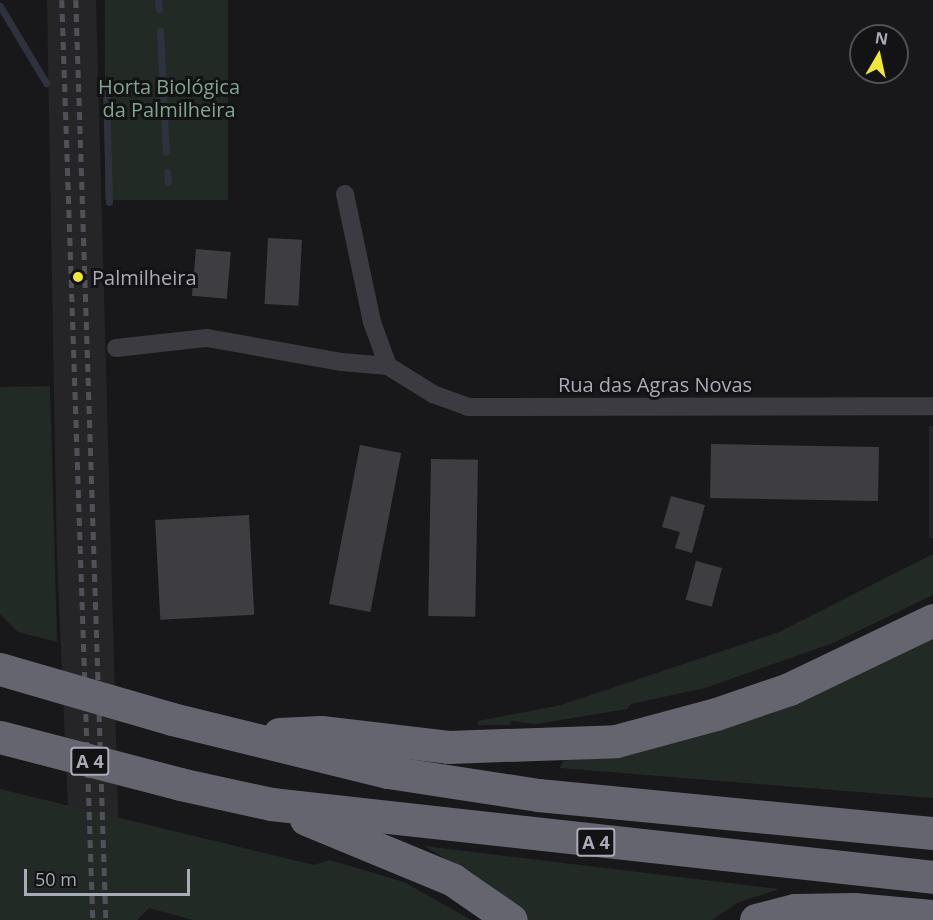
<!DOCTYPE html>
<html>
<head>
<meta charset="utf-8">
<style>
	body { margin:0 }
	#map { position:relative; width:933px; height:920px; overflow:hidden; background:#18181a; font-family:"Open Sans",sans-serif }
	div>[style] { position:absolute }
	.built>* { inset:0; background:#252427; transform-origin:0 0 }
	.green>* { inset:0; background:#222a25; transform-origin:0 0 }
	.stream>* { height:7px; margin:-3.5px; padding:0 3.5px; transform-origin:3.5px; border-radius:3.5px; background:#2e323e }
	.building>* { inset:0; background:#3e3d41; transform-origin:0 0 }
	.minor>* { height:18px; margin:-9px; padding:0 9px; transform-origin:9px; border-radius:9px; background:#3b3b41 }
	.motorway>* { height:33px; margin:-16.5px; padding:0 16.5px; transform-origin:16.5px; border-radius:16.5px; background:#656570 }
	.rail>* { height:4.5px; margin-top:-2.25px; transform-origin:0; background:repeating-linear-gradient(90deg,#505058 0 8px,transparent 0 14px) }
	.motorway-bridge>* { height:33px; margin:-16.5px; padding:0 16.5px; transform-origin:16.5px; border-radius:16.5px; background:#656570 }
	.dots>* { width:16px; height:16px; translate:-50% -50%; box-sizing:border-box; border:3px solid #131315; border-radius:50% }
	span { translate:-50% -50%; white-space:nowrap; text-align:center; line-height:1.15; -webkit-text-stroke:6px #131315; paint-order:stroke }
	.shield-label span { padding:2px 4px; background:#131315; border:2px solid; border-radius:4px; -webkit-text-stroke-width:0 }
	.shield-label { font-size:18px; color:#aaaab9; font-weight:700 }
	.park-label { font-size:20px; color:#81a48d }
	.poi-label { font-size:20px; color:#aaaab9 }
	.left { translate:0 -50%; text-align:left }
	.street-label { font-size:20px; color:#aaaab9 }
	.north { position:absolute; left:849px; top:24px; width:60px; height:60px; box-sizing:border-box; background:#131315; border:2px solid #4f4f57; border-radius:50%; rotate:9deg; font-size:16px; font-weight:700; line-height:24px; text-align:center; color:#aaaab9 }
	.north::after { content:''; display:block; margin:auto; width:21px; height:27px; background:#f1e738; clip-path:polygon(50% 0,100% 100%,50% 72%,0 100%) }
	.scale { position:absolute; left:24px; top:869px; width:166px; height:27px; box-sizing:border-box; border:3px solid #aaaab9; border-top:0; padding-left:8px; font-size:18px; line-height:21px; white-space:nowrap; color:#aaaab9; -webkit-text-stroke:4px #131315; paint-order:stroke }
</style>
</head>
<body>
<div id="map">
	<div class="built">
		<div style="clip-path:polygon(47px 0,96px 0,121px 920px,73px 920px,57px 559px)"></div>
		<div style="left:929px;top:426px;width:4px;height:112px"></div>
	</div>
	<div class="green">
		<div style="left:105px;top:0;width:123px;height:200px"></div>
		<div style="clip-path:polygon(50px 386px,57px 642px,18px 632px,0 614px,0 387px)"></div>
		<div style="clip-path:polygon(933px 554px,933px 595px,833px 643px,705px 688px,631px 704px,627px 709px,536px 724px,511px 721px,510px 725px,478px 725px,478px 721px,561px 705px,779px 632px)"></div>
		<div style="clip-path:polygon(933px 636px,933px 798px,560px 768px,563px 761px,638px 750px,793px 703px)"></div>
		<div style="clip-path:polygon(0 789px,314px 865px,330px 860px,404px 882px,471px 920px,193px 920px,149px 908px,137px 920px,0 920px)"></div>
		<div style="clip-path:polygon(424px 846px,779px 889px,737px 903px,712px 920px,526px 920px,486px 883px)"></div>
	</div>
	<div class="stream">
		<div style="left:158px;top:0;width:9px;rotate:84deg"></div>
		<div style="left:0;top:6px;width:90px;rotate:59.1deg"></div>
		<div style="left:160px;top:31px;width:121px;rotate:87.2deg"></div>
		<div style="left:106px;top:88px;width:114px;rotate:88.5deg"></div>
		<div style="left:167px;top:172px;width:10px;rotate:84deg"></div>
	</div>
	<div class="building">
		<div style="left:268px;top:238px;width:34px;height:66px;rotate:3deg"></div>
		<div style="left:196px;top:249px;width:35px;height:47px;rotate:5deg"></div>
		<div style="left:711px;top:444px;width:168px;height:54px;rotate:1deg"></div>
		<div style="left:360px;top:445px;width:42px;height:162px;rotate:11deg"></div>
		<div style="left:431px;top:459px;width:47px;height:157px;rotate:1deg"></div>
		<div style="clip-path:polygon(671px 496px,705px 505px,692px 553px,675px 548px,680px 532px,662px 527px)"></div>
		<div style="left:249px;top:515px;width:100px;height:94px;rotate:87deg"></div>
		<div style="left:696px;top:561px;width:27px;height:40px;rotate:15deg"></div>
	</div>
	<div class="minor">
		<div style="left:345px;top:194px;width:131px;rotate:78.1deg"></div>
		<div style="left:372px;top:322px;width:47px;rotate:70deg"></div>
		<div style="left:388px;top:366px;width:53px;rotate:31.9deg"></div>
		<div style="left:433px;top:394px;width:37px;rotate:20deg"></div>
		<div style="left:468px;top:407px;width:465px;rotate:-0.1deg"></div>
		<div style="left:116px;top:348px;width:92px;rotate:-6.3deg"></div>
		<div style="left:207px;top:338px;width:137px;rotate:10.1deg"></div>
		<div style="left:342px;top:362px;width:46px;rotate:5deg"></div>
	</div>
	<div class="motorway">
		<div style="left:172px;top:719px;width:222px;rotate:13.8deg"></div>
		<div style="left:388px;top:772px;width:152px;rotate:8.7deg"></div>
		<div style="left:538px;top:795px;width:397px;rotate:5.5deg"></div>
		<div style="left:279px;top:734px;width:42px;rotate:-2.7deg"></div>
		<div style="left:321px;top:732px;width:128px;rotate:6.7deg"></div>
		<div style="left:448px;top:747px;width:168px;rotate:-2deg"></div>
		<div style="left:616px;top:741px;width:104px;rotate:-15.1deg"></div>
		<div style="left:716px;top:714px;width:77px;rotate:-18.9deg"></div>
		<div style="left:789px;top:689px;width:160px;rotate:-25.6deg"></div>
		<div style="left:180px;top:784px;width:93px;rotate:12.4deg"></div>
		<div style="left:271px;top:804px;width:666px;rotate:6.29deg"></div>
		<div style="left:306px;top:819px;width:159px;rotate:22.5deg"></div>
		<div style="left:453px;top:880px;width:70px;rotate:34.6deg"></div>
		<div style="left:756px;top:920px;width:40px;rotate:-14.4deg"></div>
		<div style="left:795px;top:910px;width:59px;rotate:-1deg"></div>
		<div style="left:854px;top:909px;width:79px;rotate:5.1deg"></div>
	</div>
	<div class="rail">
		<div style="left:62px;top:0;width:921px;rotate:88.07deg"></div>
		<div style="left:76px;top:0;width:920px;rotate:88.13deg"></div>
	</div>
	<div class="motorway-bridge">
		<div style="left:0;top:669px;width:179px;rotate:16.2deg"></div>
		<div style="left:0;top:737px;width:186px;rotate:14.6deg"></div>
	</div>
	<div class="dots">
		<div style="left:78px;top:277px;background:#f1e738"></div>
	</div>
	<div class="shield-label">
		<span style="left:90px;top:761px">A 4</span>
		<span style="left:596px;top:842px">A 4</span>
	</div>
	<div class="park-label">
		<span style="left:169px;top:98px">Horta Biológica<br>da Palmilheira</span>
	</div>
	<div class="poi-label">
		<span class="left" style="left:92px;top:277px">Palmilheira</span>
	</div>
	<div class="street-label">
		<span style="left:655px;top:384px">Rua das Agras Novas</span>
	</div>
	<div class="north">N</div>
	<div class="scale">50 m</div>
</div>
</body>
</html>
